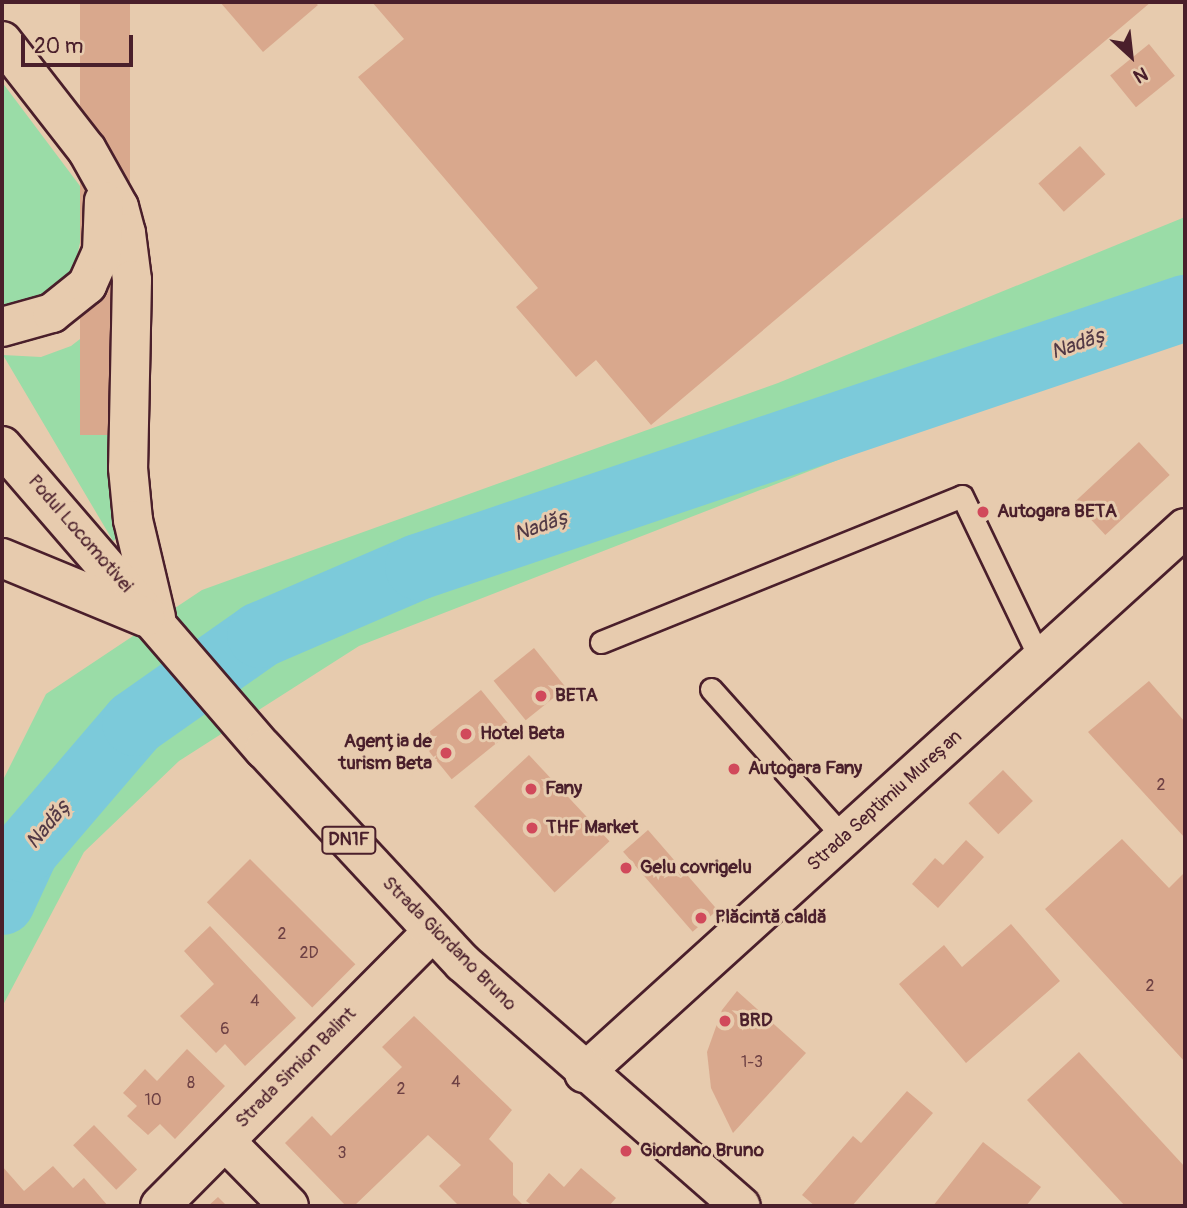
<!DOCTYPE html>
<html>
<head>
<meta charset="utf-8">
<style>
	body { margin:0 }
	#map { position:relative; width:1187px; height:1208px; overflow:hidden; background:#e7cbae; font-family:Pangolin,sans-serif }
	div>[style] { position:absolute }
	.green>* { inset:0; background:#9adca7 }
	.river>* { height:66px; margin:-33px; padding:0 33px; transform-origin:33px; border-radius:33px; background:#7ccada }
	.building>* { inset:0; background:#d9a88d; transform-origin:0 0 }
	.roads { filter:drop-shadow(2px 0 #4a1f2b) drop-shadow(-2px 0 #4a1f2b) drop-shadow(0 2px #4a1f2b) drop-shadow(0 -2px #4a1f2b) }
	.service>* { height:21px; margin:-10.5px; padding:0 10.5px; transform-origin:10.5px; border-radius:10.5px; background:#e7cbae }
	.minor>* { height:38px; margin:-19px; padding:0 19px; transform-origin:19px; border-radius:19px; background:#e7cbae }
	.primary>* { height:38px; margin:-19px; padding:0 19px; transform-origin:19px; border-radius:19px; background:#e7cbae }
	.dots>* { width:19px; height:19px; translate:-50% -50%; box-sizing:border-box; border:4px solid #e7cbae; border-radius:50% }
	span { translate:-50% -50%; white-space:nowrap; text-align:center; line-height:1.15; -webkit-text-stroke:6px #e7cbae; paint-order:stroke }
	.number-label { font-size:16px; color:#6e4144 }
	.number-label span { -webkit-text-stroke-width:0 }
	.shield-label span { padding:2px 5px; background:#e7cbae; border:2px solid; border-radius:5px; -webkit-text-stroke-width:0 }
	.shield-label { font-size:18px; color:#4a1f2b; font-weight:700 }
	.poi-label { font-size:19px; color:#4a1f2b; font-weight:700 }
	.left { translate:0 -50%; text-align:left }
	.right { translate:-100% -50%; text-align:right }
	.street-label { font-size:19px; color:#4a1f2b }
	.water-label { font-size:21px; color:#523945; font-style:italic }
	.frame { position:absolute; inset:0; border:4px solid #4a1f2b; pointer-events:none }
	.north { position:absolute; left:1096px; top:21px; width:70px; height:70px; -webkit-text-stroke:5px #e7cbae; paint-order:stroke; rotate:153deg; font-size:19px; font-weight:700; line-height:28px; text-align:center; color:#4a1f2b }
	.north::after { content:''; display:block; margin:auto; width:24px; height:32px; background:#4a1f2b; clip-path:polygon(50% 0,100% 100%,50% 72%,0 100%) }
	.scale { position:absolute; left:21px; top:35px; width:112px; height:32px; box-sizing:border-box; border:4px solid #4a1f2b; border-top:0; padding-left:9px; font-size:21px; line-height:24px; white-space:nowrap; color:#4a1f2b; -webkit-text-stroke:5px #e7cbae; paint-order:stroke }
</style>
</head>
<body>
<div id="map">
	<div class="green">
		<div style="clip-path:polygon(2px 82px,80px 186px,84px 225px,73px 274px,51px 294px,2px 308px)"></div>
		<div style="clip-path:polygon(1185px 217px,1185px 325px,359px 646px,179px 761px,84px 852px,2px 1007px,2px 782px,46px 694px,202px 590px,778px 383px)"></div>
		<div style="clip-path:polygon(102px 322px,123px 534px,113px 541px,3px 355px,41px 357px,71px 346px)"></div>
	</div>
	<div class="river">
		<div style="left:2px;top:902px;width:57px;rotate:-65.2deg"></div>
		<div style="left:26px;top:850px;width:167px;rotate:-49.4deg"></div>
		<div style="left:135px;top:723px;width:153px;rotate:-35.1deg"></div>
		<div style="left:260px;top:635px;width:172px;rotate:-23.3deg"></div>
		<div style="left:418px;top:567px;width:810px;rotate:-18.66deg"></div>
	</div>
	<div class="building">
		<div style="left:80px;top:2px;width:50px;height:433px"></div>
		<div style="clip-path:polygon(220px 2px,314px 2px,318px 5px,263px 52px)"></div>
		<div style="clip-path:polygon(372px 2px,1151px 2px,651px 425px,596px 360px,576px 377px,516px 307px,538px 288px,358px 77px,404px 39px)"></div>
		<div style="left:1149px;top:44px;width:41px;height:50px;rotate:51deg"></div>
		<div style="left:1080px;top:146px;width:38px;height:56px;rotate:48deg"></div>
		<div style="left:1139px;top:442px;width:45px;height:88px;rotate:47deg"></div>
		<div style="left:534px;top:648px;width:51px;height:52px;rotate:51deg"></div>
		<div style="clip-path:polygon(1149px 681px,1185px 722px,1185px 838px,1088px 732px)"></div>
		<div style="left:481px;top:690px;width:51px;height:79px;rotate:51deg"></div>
		<div style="left:529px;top:755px;width:118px;height:75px;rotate:47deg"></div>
		<div style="left:1003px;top:770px;width:43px;height:48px;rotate:46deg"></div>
		<div style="left:648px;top:830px;width:106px;height:33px;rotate:49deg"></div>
		<div style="clip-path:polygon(1122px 839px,1169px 888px,1185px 872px,1185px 1062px,1045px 909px)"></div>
		<div style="clip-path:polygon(966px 840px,984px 857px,938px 908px,912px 884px,935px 858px,943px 865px)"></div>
		<div style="left:250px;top:859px;width:149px;height:61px;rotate:45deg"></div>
		<div style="clip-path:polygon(1011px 924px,1060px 981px,966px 1063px,899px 984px,944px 945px,962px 967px)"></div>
		<div style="clip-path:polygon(210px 926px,296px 1018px,245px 1066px,225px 1044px,216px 1053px,180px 1016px,214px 984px,184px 951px)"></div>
		<div style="clip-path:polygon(737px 991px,806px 1053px,733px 1133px,711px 1088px,707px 1052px,722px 1010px)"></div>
		<div style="clip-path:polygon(414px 1016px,512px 1110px,489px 1139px,513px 1163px,513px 1195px,524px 1206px,459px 1206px,439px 1186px,461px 1165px,428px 1135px,354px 1206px,346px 1206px,285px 1143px,312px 1116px,331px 1136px,402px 1067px,382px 1047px)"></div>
		<div style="clip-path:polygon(187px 1049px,225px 1086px,175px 1139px,160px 1124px,148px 1135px,127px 1116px,137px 1106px,123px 1093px,145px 1069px,157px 1081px)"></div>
		<div style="clip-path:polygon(1079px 1052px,1185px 1167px,1184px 1206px,1125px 1206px,1027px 1100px)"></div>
		<div style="clip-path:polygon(907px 1091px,933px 1113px,852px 1206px,815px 1206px,802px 1195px,853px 1136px,861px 1143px)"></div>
		<div style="left:94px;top:1125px;width:62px;height:29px;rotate:46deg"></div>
		<div style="clip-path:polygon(983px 1142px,1041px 1187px,1026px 1206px,933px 1206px)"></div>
		<div style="clip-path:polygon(2px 1166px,24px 1191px,53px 1166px,73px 1188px,84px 1178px,108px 1206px,2px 1206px)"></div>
		<div style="clip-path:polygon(581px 1168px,616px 1198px,609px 1206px,533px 1206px,526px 1201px,549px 1173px,564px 1187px)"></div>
		<div style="clip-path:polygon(218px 1197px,227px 1206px,208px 1206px)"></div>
	</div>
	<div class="roads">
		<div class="service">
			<div style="left:601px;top:642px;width:389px;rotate:-22deg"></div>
			<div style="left:962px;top:496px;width:183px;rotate:64.4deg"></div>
			<div style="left:711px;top:689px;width:200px;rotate:48.2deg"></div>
		</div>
		<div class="minor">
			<div style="left:584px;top:1073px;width:811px;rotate:-42.2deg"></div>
			<div style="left:225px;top:1141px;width:91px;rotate:45.4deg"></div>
			<div style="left:160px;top:1206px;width:387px;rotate:-45.2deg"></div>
		</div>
		<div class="primary">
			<div style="left:2px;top:41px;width:138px;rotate:52.1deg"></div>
			<div style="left:87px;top:150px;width:65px;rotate:60.7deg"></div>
			<div style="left:119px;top:207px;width:27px;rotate:75deg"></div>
			<div style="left:126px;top:233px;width:47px;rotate:82.7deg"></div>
			<div style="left:132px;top:280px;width:188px;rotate:91.2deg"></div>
			<div style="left:128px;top:468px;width:52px;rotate:84.5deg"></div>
			<div style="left:133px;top:520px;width:100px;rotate:76.7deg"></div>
			<div style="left:2px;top:327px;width:52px;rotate:-15.6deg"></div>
			<div style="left:52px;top:313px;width:45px;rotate:-38.7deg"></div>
			<div style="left:87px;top:285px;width:36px;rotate:-66deg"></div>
			<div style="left:102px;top:252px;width:51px;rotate:-87.8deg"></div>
			<div style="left:2px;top:446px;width:401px;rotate:49.2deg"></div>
			<div style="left:264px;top:749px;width:292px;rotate:47.1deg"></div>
			<div style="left:463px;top:963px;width:369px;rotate:41.2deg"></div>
			<div style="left:2px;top:558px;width:155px;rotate:22.4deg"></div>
		</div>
	</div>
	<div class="dots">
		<div style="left:983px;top:512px;background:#d1495b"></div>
		<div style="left:541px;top:696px;background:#d1495b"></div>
		<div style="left:466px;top:734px;background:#d1495b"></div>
		<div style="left:446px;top:753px;background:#d1495b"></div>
		<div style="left:734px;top:769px;background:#d1495b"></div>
		<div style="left:531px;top:789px;background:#d1495b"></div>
		<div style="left:532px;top:828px;background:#d1495b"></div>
		<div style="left:626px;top:868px;background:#d1495b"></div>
		<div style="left:701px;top:918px;background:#d1495b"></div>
		<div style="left:725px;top:1021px;background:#d1495b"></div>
		<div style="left:626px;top:1151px;background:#d1495b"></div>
	</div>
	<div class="number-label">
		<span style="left:1161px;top:785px">2</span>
		<span style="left:282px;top:934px">2</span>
		<span style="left:309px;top:953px">2D</span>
		<span style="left:1150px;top:986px">2</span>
		<span style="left:255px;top:1001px">4</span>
		<span style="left:225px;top:1029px">6</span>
		<span style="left:752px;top:1062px">1-3</span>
		<span style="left:456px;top:1082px">4</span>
		<span style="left:191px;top:1083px">8</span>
		<span style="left:401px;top:1089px">2</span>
		<span style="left:153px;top:1100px">10</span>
		<span style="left:342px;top:1153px">3</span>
	</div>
	<div class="shield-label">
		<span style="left:349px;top:840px">DN1F</span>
	</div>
	<div class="poi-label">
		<span class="left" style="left:997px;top:512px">Autogara BETA</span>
		<span class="left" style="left:555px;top:696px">BETA</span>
		<span class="left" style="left:480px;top:734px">Hotel Beta</span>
		<span class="right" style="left:432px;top:753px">Agenția de<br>turism Beta</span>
		<span class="left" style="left:748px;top:769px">Autogara Fany</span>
		<span class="left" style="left:545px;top:789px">Fany</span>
		<span class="left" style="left:546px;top:828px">THF Market</span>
		<span class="left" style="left:640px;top:868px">Gelu covrigelu</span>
		<span class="left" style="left:715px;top:918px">Plăcintă caldă</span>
		<span class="left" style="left:739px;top:1021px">BRD</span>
		<span class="left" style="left:640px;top:1151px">Giordano Bruno</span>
	</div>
	<div class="street-label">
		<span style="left:80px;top:534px;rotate:49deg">Podul Locomotivei</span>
		<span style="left:885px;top:801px;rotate:-42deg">Strada Septimiu Mureșan</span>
		<span style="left:449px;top:944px;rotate:45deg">Strada Giordano Bruno</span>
		<span style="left:296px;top:1068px;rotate:-45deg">Strada Simion Balint</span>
	</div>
	<div class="water-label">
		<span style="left:1079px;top:344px;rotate:-19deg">Nadăș</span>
		<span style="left:542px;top:526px;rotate:-19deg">Nadăș</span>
		<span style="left:49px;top:824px;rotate:-50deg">Nadăș</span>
	</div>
	<div class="frame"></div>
	<div class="north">N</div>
	<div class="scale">20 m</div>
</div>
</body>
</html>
